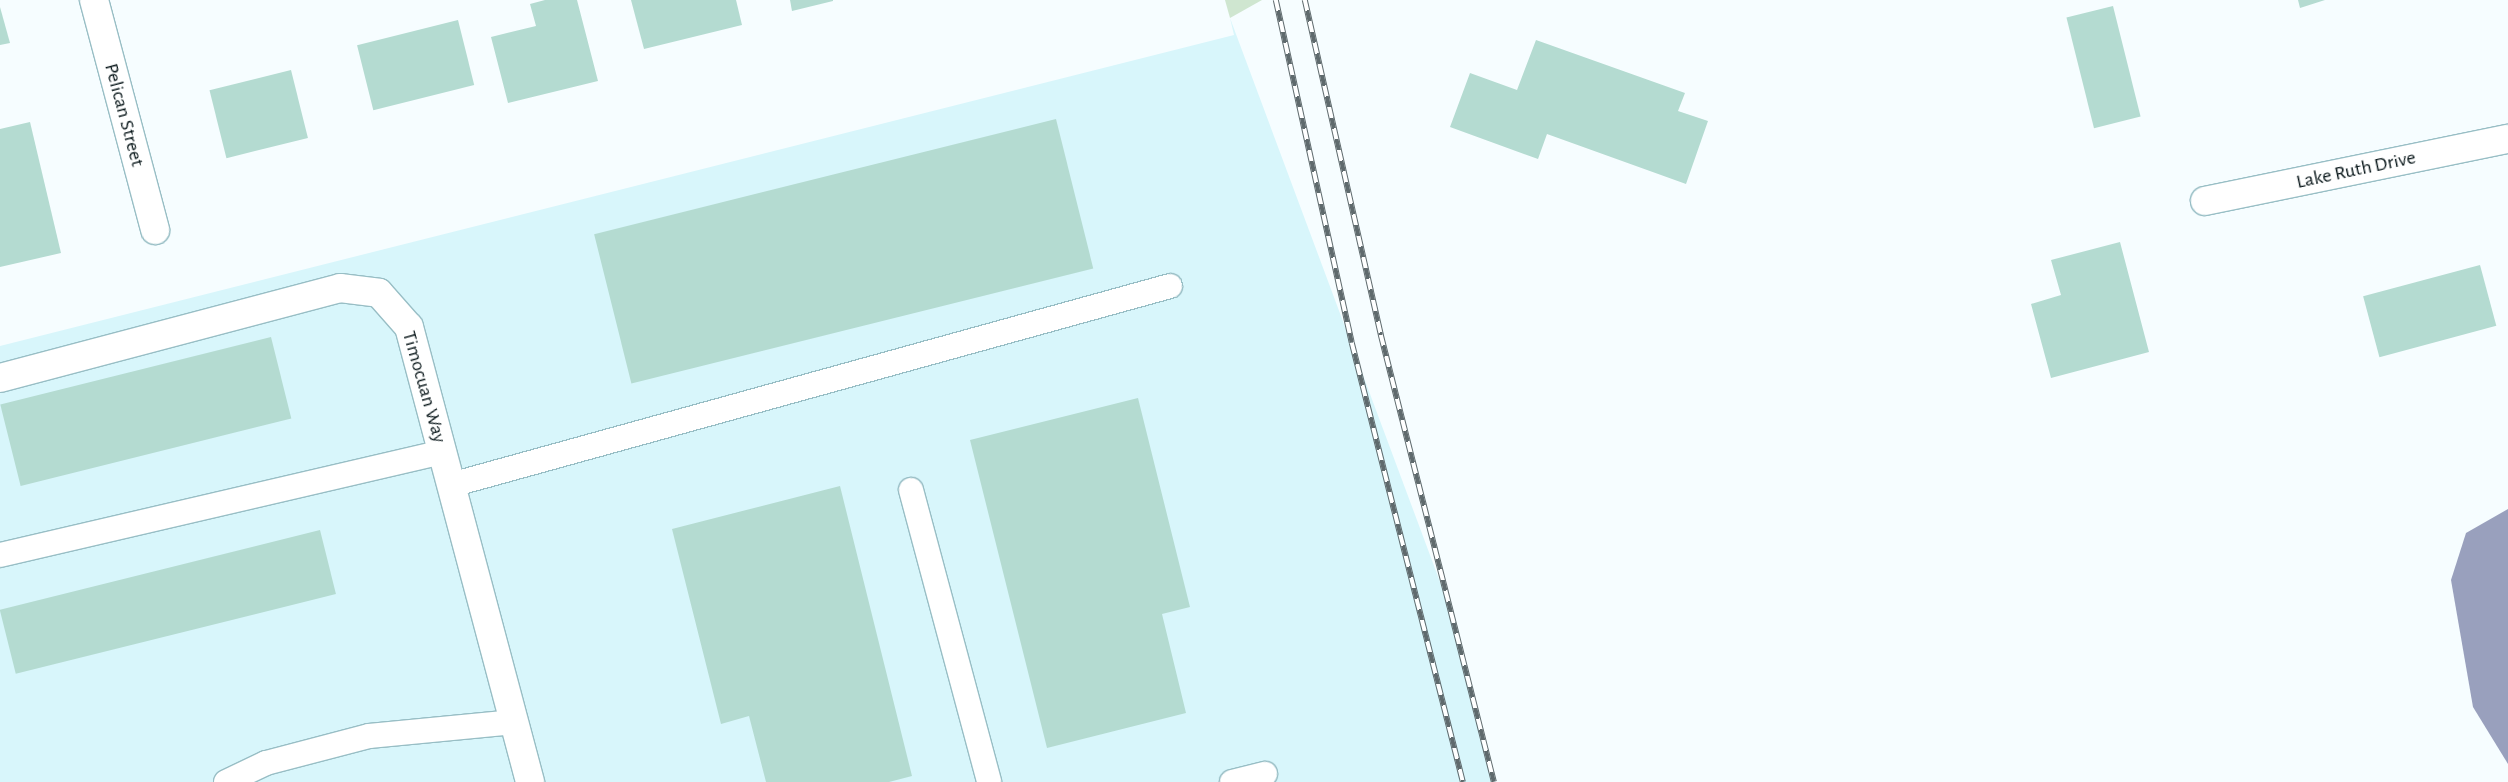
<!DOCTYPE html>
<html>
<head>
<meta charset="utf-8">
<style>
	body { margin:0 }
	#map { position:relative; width:2508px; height:782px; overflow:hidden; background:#f6fdff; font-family:"Alegreya Sans",sans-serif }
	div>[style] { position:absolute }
	.built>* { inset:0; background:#d8f6fb }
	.green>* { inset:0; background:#cfe6d0 }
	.water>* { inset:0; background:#99a0bd }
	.building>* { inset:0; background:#b4dbd1; transform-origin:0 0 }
	.roads { filter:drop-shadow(1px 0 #98bec5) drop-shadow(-1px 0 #98bec5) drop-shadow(0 1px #98bec5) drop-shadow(0 -1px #98bec5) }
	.lane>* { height:24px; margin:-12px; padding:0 12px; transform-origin:12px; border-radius:12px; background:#fff }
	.street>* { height:28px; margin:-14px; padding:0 14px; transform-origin:14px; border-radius:14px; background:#fff }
	.rail>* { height:5.5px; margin-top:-2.75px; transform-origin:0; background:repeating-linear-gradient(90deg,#fff 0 11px,#5f6a6d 0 22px); box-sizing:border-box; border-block:1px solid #5f6a6d }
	span { translate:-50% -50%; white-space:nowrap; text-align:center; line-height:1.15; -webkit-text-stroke:4px #fff; paint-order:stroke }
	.street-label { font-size:20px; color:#081619 }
</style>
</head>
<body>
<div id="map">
	<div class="built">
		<div style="clip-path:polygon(1230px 18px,1446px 598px,1493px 782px,0 782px,0 346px,1234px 35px)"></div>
	</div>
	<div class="green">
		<div style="clip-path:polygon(1225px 0,1262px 0,1230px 18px)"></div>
	</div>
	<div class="water">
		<div style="clip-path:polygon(2508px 509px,2508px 764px,2473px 707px,2451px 580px,2466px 533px)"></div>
	</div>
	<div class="building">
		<div style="clip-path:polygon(545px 0,577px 0,598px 81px,508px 103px,491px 37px,536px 26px,530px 4px)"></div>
		<div style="clip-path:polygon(631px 0,736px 0,742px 25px,644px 49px)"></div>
		<div style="clip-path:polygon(790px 0,833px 0,833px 1px,792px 11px)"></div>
		<div style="clip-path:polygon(2298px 0,2325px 0,2300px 8px)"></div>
		<div style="left:2113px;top:6px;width:114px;height:48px;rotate:76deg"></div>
		<div style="clip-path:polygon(0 7px,10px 43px,0 45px)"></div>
		<div style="left:458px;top:20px;width:67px;height:104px;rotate:76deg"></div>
		<div style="clip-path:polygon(1536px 40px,1685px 93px,1678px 111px,1708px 121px,1686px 184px,1547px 134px,1538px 159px,1450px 127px,1470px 73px,1517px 90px)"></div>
		<div style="left:291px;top:70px;width:70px;height:84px;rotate:76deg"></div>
		<div style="left:1056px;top:119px;width:154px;height:476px;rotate:76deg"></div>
		<div style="clip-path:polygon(30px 122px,61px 253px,0 267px,0 129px)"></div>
		<div style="clip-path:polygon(2120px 242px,2149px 352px,2051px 378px,2031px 304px,2061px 295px,2051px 260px)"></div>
		<div style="left:2480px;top:265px;width:63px;height:121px;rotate:75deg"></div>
		<div style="left:271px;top:337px;width:84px;height:279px;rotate:76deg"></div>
		<div style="clip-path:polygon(1138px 398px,1190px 607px,1162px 614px,1186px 713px,1047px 748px,970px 440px)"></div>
		<div style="clip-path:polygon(840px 486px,912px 776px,889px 782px,766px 782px,749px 716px,721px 724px,672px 529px)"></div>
		<div style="left:320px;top:530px;width:66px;height:330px;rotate:76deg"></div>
	</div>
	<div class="roads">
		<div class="lane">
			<div style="left:451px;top:485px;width:746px;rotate:-15.47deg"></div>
			<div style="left:911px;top:490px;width:302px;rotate:75deg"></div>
			<div style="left:0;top:555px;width:454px;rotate:-13.1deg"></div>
			<div style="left:226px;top:782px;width:44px;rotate:-25.4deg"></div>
			<div style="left:266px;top:763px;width:106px;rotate:-14.7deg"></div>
			<div style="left:369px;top:736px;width:146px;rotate:-5.5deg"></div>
			<div style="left:1232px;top:782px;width:34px;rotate:-14deg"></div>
		</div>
		<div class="street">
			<div style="left:94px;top:0;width:238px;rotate:75.1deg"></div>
			<div style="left:2205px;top:201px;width:309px;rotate:-11.6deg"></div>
			<div style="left:0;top:378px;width:352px;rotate:-14.8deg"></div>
			<div style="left:340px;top:288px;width:39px;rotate:7deg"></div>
			<div style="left:379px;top:293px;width:45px;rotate:48.6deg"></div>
			<div style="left:409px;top:327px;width:471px;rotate:75.1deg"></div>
		</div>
	</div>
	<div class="rail">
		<div style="left:1276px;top:0;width:351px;rotate:77.5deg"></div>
		<div style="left:1352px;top:343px;width:453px;rotate:75.8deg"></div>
		<div style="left:1305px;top:0;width:344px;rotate:77.2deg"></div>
		<div style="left:1381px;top:335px;width:461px;rotate:75.8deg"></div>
	</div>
	<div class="street-label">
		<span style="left:124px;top:115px;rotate:75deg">Pelican Street</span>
		<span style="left:2356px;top:170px;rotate:-12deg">Lake Ruth Drive</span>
		<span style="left:424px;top:387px;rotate:74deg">Timocuan Way</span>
	</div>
</div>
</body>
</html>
